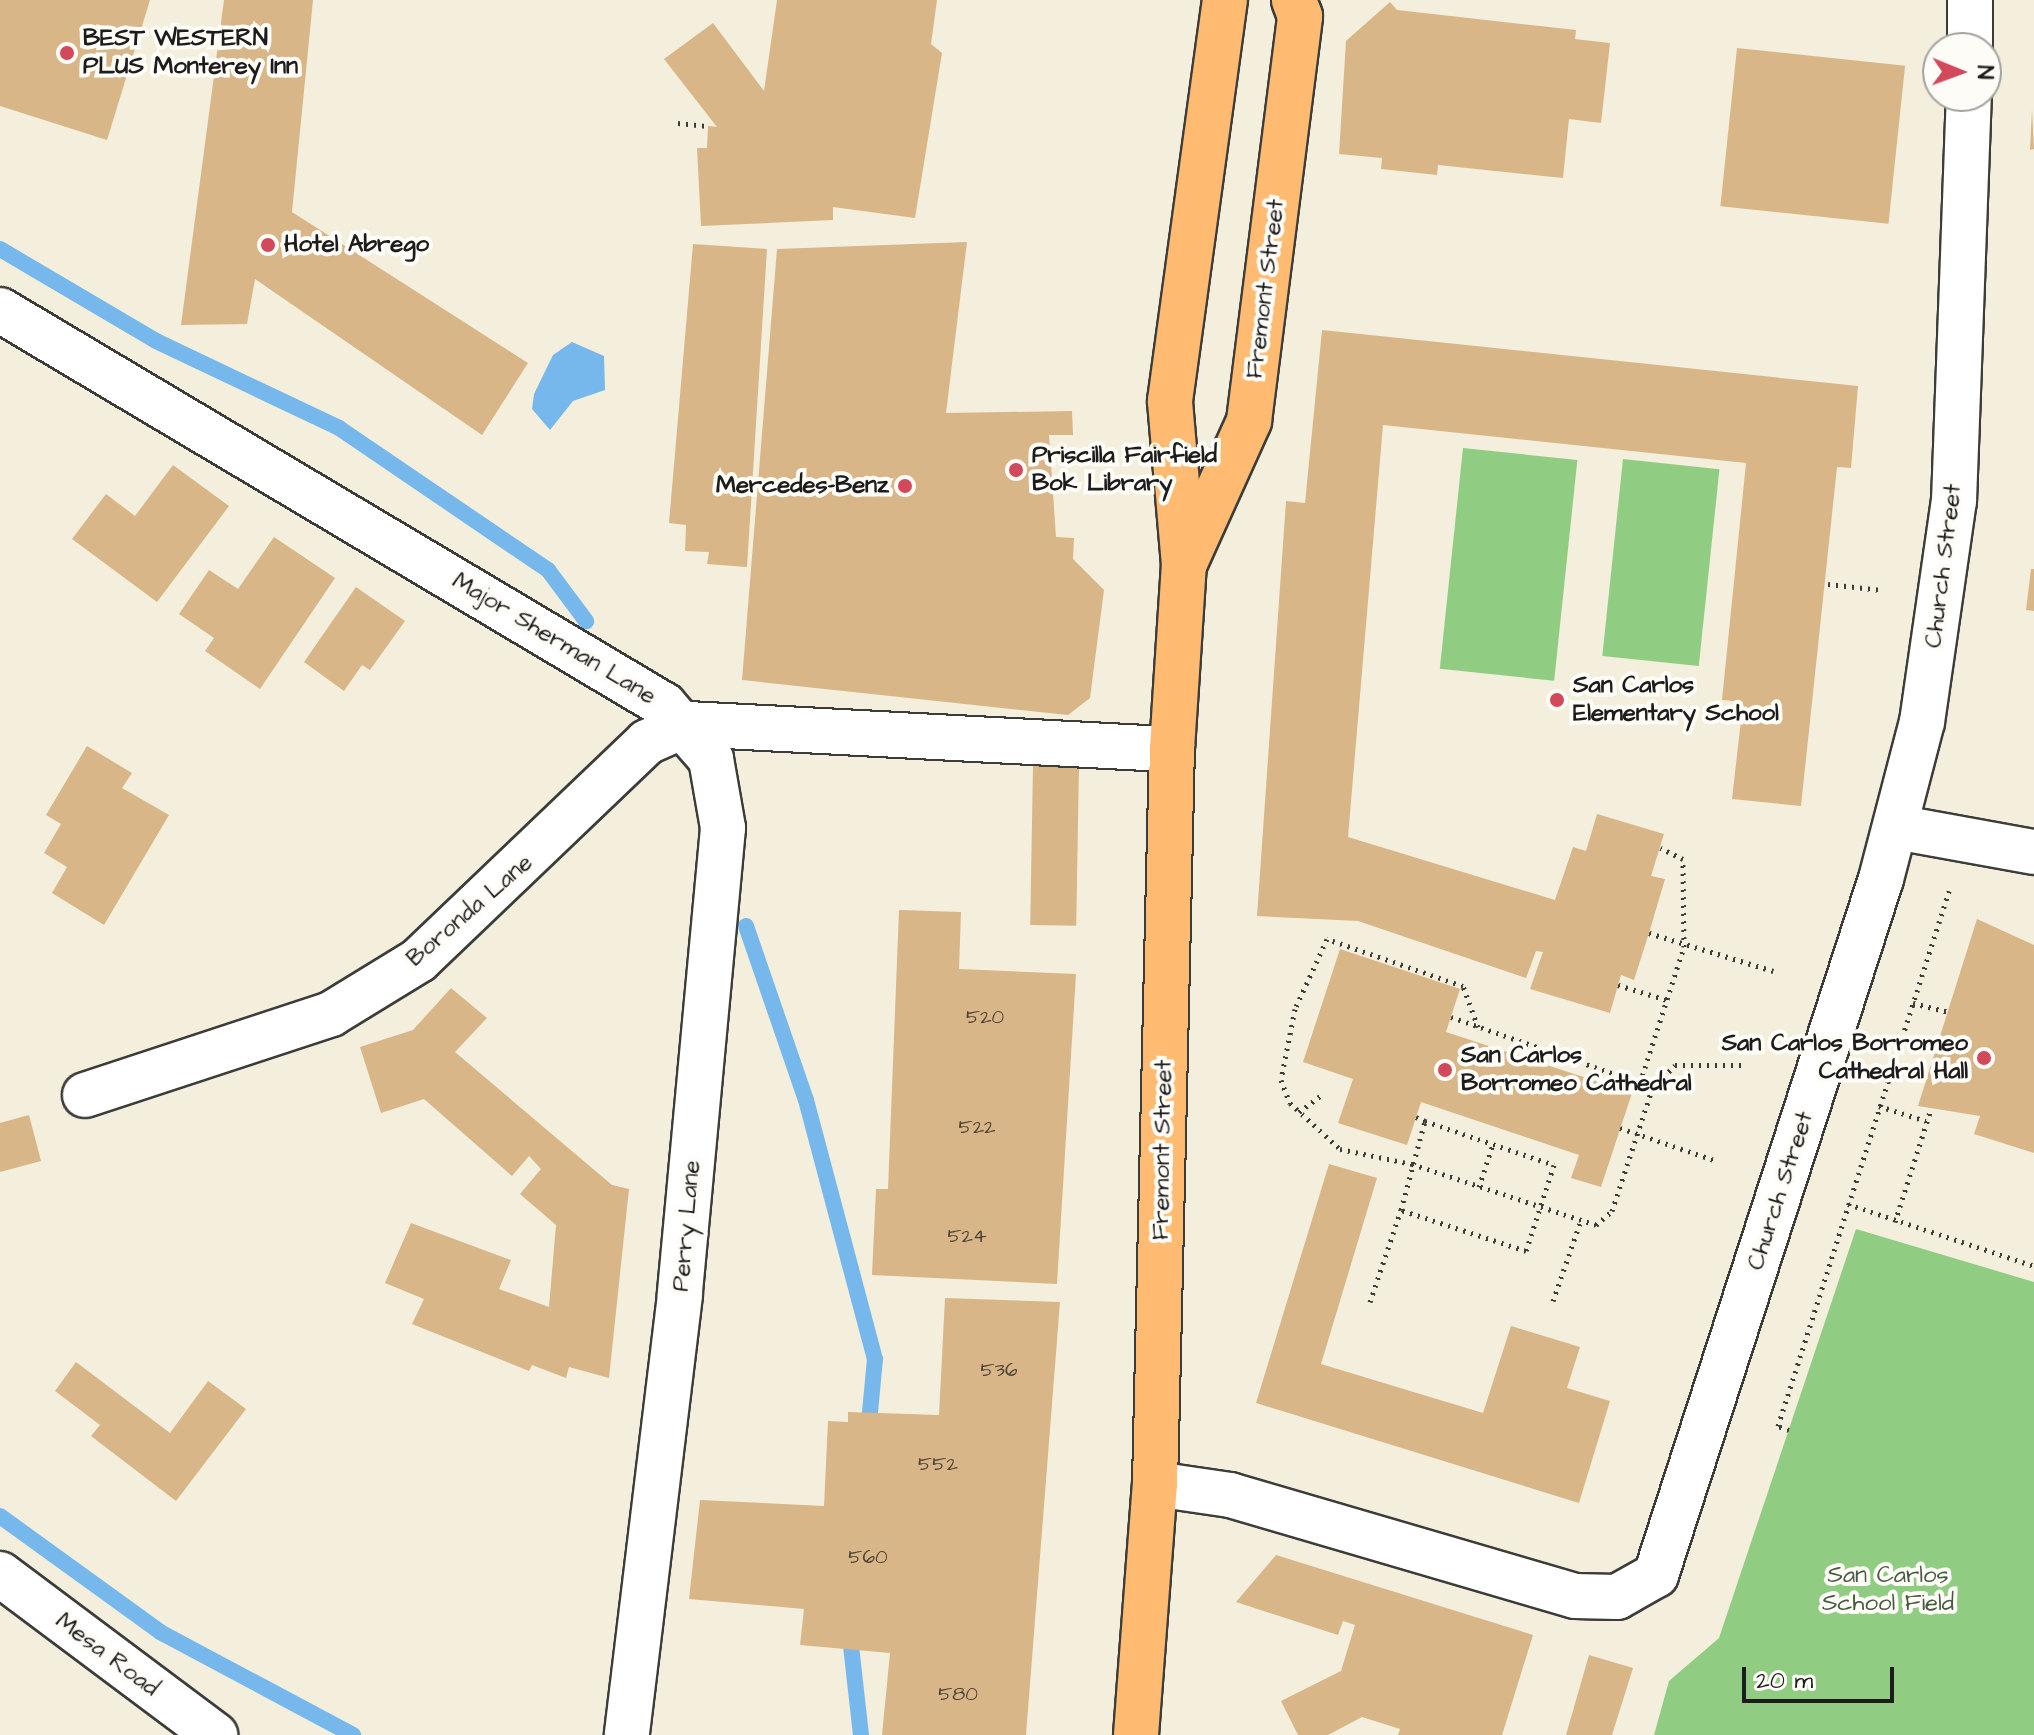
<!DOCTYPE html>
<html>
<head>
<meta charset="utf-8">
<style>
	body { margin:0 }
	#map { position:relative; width:2034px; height:1735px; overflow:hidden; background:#f3efdc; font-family:"Architects Daughter",sans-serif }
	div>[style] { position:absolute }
	.green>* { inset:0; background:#90cd83; transform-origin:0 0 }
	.water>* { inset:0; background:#77b8ec }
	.stream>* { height:16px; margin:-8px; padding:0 8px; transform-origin:8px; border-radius:8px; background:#77b8ec }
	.building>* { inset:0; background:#d8b688; transform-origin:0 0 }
	.path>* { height:5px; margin-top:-2.5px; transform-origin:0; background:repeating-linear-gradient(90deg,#3c3c39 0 2px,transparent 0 8px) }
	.roads { filter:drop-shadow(2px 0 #3c3c39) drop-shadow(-2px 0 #3c3c39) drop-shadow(0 2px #3c3c39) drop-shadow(0 -2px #3c3c39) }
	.street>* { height:44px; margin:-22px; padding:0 22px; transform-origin:22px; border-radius:22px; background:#fff }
	.primary>* { height:44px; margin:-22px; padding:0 22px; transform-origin:22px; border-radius:22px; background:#ffbb71 }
	.dots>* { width:22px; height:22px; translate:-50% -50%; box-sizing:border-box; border:4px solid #fdfcf7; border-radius:50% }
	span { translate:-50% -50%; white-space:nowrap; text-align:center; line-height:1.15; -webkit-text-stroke:8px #fdfcf7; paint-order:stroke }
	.number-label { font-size:20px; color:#4b4237 }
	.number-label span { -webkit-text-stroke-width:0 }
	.poi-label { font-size:24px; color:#1c1c1c; font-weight:700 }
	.left { translate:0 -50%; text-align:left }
	.right { translate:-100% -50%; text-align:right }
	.street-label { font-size:24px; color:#1c1c1c }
	.park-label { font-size:24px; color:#455a40 }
	.north { position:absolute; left:1922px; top:32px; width:80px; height:80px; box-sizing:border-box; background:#fdfcf7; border:2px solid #a3a29f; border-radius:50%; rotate:91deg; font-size:22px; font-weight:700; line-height:32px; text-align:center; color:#1c1c1c }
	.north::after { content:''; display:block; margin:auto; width:28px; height:36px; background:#d1495b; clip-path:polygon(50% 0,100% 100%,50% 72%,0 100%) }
	.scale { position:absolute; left:1742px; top:1667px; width:152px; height:36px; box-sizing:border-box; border:4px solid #1c1c1c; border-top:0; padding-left:10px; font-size:24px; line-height:28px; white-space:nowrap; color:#1c1c1c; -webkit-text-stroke:6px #fdfcf7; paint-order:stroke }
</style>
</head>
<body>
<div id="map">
	<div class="green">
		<div style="left:1463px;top:448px;width:115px;height:222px;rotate:6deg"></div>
		<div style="left:1623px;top:459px;width:97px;height:198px;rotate:6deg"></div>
		<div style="clip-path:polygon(1856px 1229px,2034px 1282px,2034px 1735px,1654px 1735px,1669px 1681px,1719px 1638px)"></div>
	</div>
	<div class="water">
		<div style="clip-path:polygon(572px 342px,604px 356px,605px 390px,573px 401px,550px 430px,532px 409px,534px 394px,553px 355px)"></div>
	</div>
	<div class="stream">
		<div style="left:0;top:249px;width:181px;rotate:30.5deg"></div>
		<div style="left:156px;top:341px;width:203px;rotate:25.4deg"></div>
		<div style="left:339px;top:428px;width:253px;rotate:34.2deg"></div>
		<div style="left:548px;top:570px;width:64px;rotate:53.3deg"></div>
		<div style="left:746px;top:926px;width:184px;rotate:71deg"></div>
		<div style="left:806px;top:1100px;width:268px;rotate:75.1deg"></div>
		<div style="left:875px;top:1359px;width:74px;rotate:95.4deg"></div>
		<div style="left:0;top:1516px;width:198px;rotate:35.9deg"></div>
		<div style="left:160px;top:1632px;width:219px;rotate:28.1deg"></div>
		<div style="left:849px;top:1628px;width:108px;rotate:83.6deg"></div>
	</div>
	<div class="building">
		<div style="clip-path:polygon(0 0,150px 0,107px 140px,0 106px)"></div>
		<div style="clip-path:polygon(224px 0,313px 0,292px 212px,528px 363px,482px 435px,255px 279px,247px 324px,181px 325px)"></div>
		<div style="clip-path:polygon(777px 0,937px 0,931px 44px,942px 53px,915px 218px,833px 207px,833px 220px,701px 226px,697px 148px,707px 148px,708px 126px,717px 127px,664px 59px,713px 23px,764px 91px)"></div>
		<div style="clip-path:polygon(1390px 2px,1397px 10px,1576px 30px,1575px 39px,1610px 43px,1601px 123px,1569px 119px,1563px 178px,1438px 165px,1437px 175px,1381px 169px,1382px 158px,1339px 154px,1346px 41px)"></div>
		<div style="left:1737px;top:48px;width:169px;height:159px;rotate:6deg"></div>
		<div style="clip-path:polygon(2032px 110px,2034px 149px,2030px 150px)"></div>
		<div style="clip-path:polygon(967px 242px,946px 413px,1072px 411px,1073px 435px,1049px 435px,1056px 537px,1074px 538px,1073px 559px,1104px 590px,1090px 698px,1068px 715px,742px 680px,777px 249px)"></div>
		<div style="clip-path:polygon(693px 244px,767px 249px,747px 567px,707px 564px,709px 552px,685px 551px,686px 525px,669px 523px)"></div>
		<div style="clip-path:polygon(1322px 330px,1858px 386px,1851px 468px,1837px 467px,1801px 806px,1732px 799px,1743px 702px,1722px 700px,1746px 463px,1383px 425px,1348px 837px,1555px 900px,1573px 847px,1586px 851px,1597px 814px,1664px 834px,1651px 876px,1665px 879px,1649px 933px,1634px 980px,1621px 975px,1610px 1013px,1530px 989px,1543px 952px,1536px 951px,1526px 978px,1358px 921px,1257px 916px,1286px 501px,1305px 503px)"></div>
		<div style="clip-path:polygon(173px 465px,229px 506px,157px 602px,72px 539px,106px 494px,135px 516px)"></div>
		<div style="clip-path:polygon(274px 537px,335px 578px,260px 689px,205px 651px,214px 638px,179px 614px,209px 570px,238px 589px)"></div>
		<div style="clip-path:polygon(2031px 569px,2034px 569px,2034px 611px,2026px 610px)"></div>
		<div style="clip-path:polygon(356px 587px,405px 621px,370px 670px,362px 665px,344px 691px,304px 662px)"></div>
		<div style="clip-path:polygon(87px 746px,132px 773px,122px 788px,169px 815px,104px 925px,52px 893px,67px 867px,44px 853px,61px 824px,46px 815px)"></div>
		<div style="left:1033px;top:765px;width:46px;height:160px;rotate:1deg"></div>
		<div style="clip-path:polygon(899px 910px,961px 912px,959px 969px,1076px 974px,1057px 1284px,872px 1275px,876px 1189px,888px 1189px)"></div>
		<div style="clip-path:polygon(1977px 919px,2034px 945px,2034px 1153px,1974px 1134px,1980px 1116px,1918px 1106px)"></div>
		<div style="clip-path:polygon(1340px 949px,1460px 989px,1446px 1032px,1632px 1093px,1601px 1187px,1571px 1178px,1579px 1155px,1421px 1102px,1407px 1145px,1338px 1123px,1353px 1079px,1303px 1062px)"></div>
		<div style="clip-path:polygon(451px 988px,487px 1018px,455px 1052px,612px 1185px,629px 1189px,609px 1378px,569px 1367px,566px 1378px,532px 1365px,529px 1371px,412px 1324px,424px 1299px,385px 1283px,411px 1223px,511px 1260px,499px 1289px,549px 1307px,556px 1225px,520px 1194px,541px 1169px,529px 1156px,512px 1176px,424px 1099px,381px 1113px,360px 1047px,413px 1030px)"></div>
		<div style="clip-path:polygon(29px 1115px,41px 1161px,0 1172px,0 1123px)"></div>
		<div style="clip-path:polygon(1329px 1164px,1377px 1178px,1321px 1364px,1483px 1413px,1511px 1326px,1580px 1347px,1567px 1388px,1610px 1401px,1579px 1503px,1256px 1403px)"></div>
		<div style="clip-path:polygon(945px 1298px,1060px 1302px,1026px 1735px,882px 1735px,890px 1653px,800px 1645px,804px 1609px,689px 1599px,700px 1500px,824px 1506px,828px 1421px,848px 1422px,848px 1412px,939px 1415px)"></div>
		<div style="clip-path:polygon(76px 1362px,170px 1433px,208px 1381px,246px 1409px,176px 1501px,91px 1436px,100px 1425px,55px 1391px)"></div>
		<div style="clip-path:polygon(1276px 1555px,1533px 1635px,1502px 1735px,1398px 1735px,1400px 1729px,1362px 1717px,1328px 1735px,1298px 1735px,1281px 1701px,1341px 1671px,1355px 1625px,1343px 1621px,1338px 1635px,1236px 1602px)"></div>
		<div style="clip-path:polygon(1589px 1655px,1633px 1668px,1612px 1735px,1566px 1735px)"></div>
	</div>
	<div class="path">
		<div style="left:678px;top:123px;width:30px;rotate:6deg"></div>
		<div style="left:1828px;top:584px;width:54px;rotate:6.3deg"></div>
		<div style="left:1649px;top:933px;width:130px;rotate:17deg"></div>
		<div style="left:1618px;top:985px;width:51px;rotate:17deg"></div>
		<div style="left:1913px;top:1003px;width:36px;rotate:14deg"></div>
		<div style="left:1451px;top:1017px;width:200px;rotate:19.2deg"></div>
		<div style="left:1640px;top:1083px;width:143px;rotate:-72.1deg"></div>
		<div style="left:1684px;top:947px;width:88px;rotate:-90.7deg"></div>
		<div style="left:1683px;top:859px;width:25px;rotate:-154deg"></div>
		<div style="left:1478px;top:1027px;width:44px;rotate:-110.1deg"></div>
		<div style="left:1463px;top:986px;width:144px;rotate:-160.9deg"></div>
		<div style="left:1327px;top:939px;width:77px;rotate:114.6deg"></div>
		<div style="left:1295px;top:1009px;width:72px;rotate:101.2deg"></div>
		<div style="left:1281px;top:1080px;width:25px;rotate:69deg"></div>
		<div style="left:1290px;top:1103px;width:68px;rotate:42.6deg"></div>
		<div style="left:1340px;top:1149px;width:74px;rotate:11.8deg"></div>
		<div style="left:1412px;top:1164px;width:194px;rotate:18.3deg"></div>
		<div style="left:1596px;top:1225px;width:21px;rotate:-41deg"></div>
		<div style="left:1612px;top:1211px;width:128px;rotate:-71.8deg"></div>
		<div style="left:1652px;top:1089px;width:13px;rotate:-153deg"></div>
		<div style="left:1652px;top:1089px;width:33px;rotate:-46deg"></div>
		<div style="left:1675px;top:1065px;width:69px"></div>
		<div style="left:1879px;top:1106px;width:49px;rotate:17.7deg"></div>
		<div style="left:1299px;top:1112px;width:31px;rotate:-37deg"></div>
		<div style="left:1416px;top:1117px;width:10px;rotate:24deg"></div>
		<div style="left:1425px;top:1121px;width:136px;rotate:18.8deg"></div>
		<div style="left:1554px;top:1165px;width:90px;rotate:108deg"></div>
		<div style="left:1526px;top:1251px;width:132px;rotate:-161.8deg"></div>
		<div style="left:1401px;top:1210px;width:92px;rotate:-74.9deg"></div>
		<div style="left:1620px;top:1128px;width:99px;rotate:18.8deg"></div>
		<div style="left:1479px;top:1187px;width:45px;rotate:-72deg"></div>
		<div style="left:1848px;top:1204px;width:196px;rotate:18.4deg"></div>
		<div style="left:1895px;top:1222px;width:119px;rotate:-72.3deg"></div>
		<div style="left:1553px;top:1301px;width:86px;rotate:-70.9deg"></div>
		<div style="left:1370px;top:1302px;width:97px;rotate:-71.4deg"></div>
		<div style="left:1789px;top:1430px;width:12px;rotate:-160deg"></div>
		<div style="left:1778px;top:1426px;width:562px;rotate:-72.27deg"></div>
	</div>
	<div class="roads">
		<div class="street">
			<div style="left:1970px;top:0;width:48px;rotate:90deg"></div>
			<div style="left:0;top:310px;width:773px;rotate:30.75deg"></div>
			<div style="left:664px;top:705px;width:72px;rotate:49deg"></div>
			<div style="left:711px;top:759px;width:70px;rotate:80.1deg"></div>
			<div style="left:723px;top:828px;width:469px;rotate:95.3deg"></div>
			<div style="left:680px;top:1295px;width:443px;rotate:96.9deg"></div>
			<div style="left:1896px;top:827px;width:140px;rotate:10.3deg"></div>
			<div style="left:85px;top:1095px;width:259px;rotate:-18.2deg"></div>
			<div style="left:331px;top:1014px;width:103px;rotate:-31.5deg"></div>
			<div style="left:419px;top:960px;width:315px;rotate:-43.7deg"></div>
			<div style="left:647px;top:742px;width:45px;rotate:-23.7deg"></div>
			<div style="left:688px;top:724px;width:485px;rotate:3deg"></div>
			<div style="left:1155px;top:1484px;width:76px;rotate:8.3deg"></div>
			<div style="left:1230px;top:1495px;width:359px;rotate:16.3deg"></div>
			<div style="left:1575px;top:1596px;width:42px;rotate:1.4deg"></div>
			<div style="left:1617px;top:1597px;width:45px;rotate:-29.4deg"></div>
			<div style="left:1656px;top:1575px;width:731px;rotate:-72.09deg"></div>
			<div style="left:1881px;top:879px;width:162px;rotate:-75.4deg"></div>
			<div style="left:1922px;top:722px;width:223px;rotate:-81.8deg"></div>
			<div style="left:1954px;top:501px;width:405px;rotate:-87.9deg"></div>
			<div style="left:0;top:1574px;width:269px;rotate:36.8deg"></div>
		</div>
		<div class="primary">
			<div style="left:1185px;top:563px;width:156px;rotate:-65.7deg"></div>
			<div style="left:1249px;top:421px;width:408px;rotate:-82.8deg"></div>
			<div style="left:1300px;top:16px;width:17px;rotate:-111deg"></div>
			<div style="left:1136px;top:1735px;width:252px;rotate:-85.7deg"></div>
			<div style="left:1155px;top:1484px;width:735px;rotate:-88.68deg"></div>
			<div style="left:1172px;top:749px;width:184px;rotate:-86.3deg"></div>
			<div style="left:1184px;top:565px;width:165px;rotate:-94.9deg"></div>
			<div style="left:1170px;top:401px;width:405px;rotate:-82.2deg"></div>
		</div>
	</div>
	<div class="dots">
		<div style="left:67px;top:53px;background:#d1495b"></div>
		<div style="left:268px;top:245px;background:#d1495b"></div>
		<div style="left:1016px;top:470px;background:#d1495b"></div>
		<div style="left:905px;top:486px;background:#d1495b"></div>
		<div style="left:1557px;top:700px;background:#d1495b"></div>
		<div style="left:1984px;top:1058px;background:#d1495b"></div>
		<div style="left:1445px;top:1070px;background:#d1495b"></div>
	</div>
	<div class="number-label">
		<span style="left:985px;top:1017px">520</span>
		<span style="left:977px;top:1127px">522</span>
		<span style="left:967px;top:1236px">524</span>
		<span style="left:999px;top:1370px">536</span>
		<span style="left:938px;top:1464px">552</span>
		<span style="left:868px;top:1557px">560</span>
		<span style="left:958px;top:1694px">580</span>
	</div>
	<div class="poi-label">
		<span class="left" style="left:83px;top:53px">BEST WESTERN<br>PLUS Monterey Inn</span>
		<span class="left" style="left:284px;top:245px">Hotel Abrego</span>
		<span class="left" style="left:1032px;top:470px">Priscilla Fairfield<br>Bok Library</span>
		<span class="right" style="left:889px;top:486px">Mercedes-Benz</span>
		<span class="left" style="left:1573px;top:700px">San Carlos<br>Elementary School</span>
		<span class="right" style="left:1968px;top:1058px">San Carlos Borromeo<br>Cathedral Hall</span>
		<span class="left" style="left:1461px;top:1070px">San Carlos<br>Borromeo Cathedral</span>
	</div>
	<div class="street-label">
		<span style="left:1266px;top:289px;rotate:-83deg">Fremont Street</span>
		<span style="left:1944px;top:566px;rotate:-83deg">Church Street</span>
		<span style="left:554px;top:639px;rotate:31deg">Major Sherman Lane</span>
		<span style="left:470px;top:911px;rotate:-41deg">Boronda Lane</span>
		<span style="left:1163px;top:1150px;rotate:-89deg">Fremont Street</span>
		<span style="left:1781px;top:1191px;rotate:-72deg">Church Street</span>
		<span style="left:687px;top:1226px;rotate:-85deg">Perry Lane</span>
		<span style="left:107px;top:1655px;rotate:37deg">Mesa Road</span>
	</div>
	<div class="park-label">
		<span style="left:1888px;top:1590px">San Carlos<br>School Field</span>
	</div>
	<div class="north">N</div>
	<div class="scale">20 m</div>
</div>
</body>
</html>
